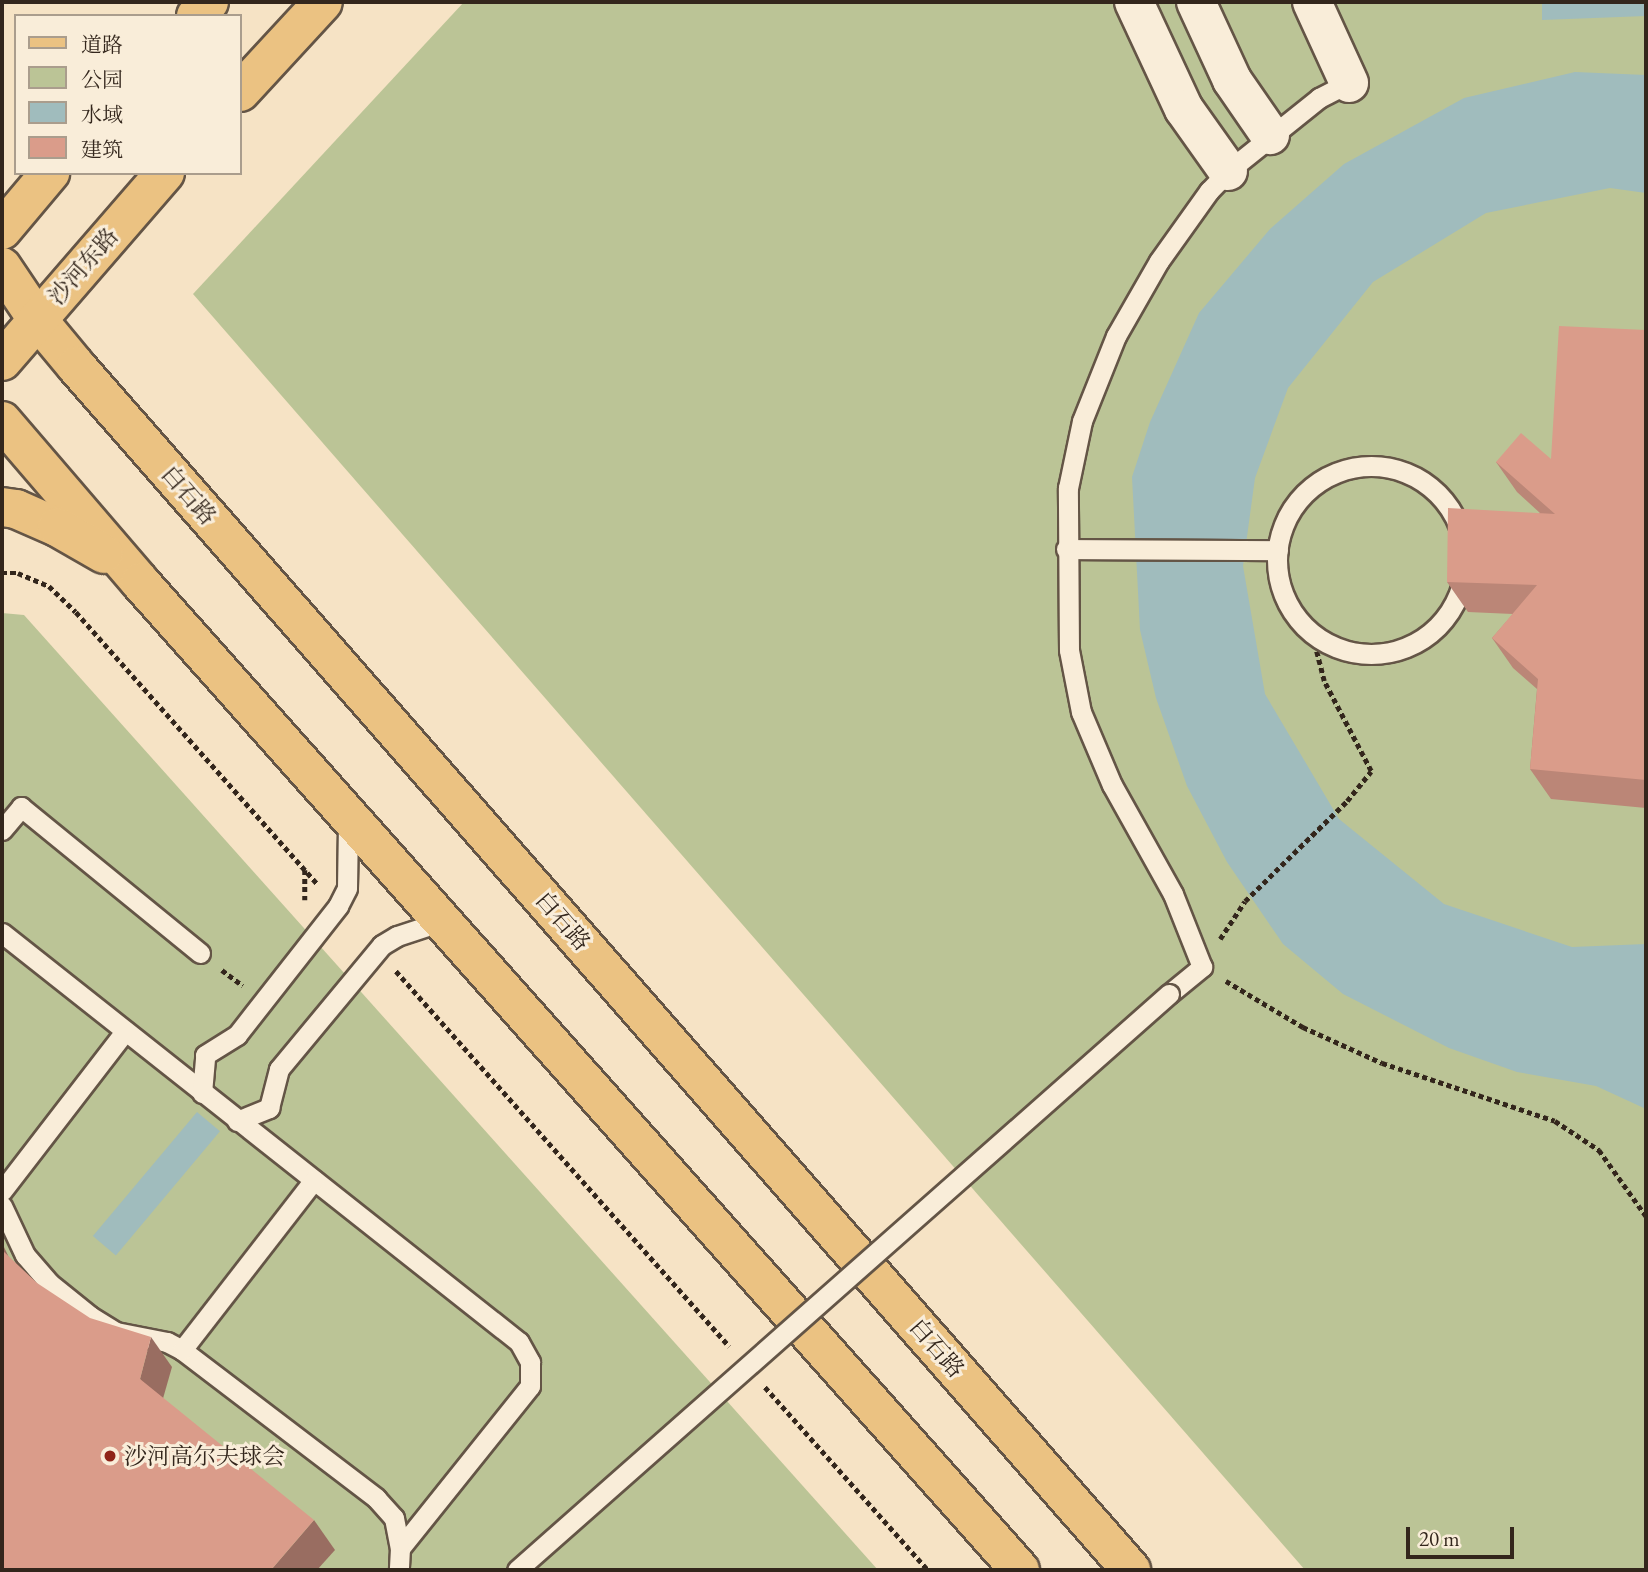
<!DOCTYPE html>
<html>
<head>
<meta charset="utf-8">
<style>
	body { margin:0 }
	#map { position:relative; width:1648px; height:1572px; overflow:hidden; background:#f6e3c5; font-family:"EB Garamond","Noto Serif SC",serif }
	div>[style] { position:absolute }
	.green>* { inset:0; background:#bbc496 }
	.water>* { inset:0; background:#a0bcbd; transform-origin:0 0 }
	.path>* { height:4.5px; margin-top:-2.25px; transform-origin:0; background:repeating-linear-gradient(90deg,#33261c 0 5px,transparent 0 8.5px) }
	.roads { filter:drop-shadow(2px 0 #645546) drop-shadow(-2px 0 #645546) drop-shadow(0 2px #645546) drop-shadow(0 -2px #645546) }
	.service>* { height:19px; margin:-9.5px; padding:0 9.5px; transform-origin:9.5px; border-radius:9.5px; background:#f9edd9 }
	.service>.ring { margin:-9.5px; padding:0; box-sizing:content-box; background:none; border:19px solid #f9edd9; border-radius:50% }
	.minor>* { height:38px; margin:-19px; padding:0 19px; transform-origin:19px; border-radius:19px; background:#f9edd9 }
	.primary>* { height:38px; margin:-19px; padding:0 19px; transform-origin:19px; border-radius:19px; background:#ebc282 }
	.bridges { filter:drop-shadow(2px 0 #645546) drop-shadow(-2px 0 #645546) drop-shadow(0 2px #645546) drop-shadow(0 -2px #645546) }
	.service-bridge>* { height:19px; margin:-9.5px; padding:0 9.5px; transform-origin:9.5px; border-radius:9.5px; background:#f9edd9 }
	.wall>* { inset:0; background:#bb8677 }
	.shaded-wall>* { inset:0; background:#996d61 }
	.building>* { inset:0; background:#da9c8a }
	.dots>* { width:19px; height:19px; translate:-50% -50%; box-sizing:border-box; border:4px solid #f9edd9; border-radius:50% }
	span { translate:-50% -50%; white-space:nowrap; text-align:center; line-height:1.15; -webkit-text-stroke:6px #f9edd9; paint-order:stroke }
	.street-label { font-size:23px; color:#33261c }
	.poi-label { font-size:23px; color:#33261c }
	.left { translate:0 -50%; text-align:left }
	.frame { position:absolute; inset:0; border:4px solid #33261c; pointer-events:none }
	.legend { position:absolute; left:14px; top:14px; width:228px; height:161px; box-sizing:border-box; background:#f9edd9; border:2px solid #aa9d8d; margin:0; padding:9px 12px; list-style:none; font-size:21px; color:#33261c }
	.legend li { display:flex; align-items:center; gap:14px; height:35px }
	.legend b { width:35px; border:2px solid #aa9d8d }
	.scale { position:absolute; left:1406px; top:1527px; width:108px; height:32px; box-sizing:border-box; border:4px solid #33261c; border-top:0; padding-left:9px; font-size:21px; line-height:24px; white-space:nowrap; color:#33261c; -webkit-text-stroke:5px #f9edd9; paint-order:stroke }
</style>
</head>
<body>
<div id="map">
	<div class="green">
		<div style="clip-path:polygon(464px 2px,1646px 2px,1646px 1570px,1305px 1570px,193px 294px)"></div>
		<div style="clip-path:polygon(2px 613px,24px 615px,878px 1570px,2px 1570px)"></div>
	</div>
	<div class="water">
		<div style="clip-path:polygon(1542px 2px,1646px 2px,1646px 16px,1542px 20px)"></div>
		<div style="clip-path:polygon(1575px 72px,1646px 75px,1646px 193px,1610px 188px,1486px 213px,1373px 282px,1288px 388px,1255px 478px,1243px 566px,1265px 694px,1339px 819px,1444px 904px,1572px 947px,1646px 944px,1646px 1109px,1596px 1086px,1517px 1072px,1449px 1048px,1343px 994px,1283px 944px,1227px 862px,1187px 786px,1156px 698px,1140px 630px,1132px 477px,1150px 422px,1199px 313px,1270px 229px,1344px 164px,1464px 98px)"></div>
		<div style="left:197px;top:1112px;width:30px;height:162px;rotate:40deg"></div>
	</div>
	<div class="path">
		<div style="left:2px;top:573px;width:16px"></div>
		<div style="left:18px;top:573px;width:34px;rotate:23deg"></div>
		<div style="left:49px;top:586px;width:37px;rotate:44deg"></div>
		<div style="left:76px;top:612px;width:363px;rotate:48.4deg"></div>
		<div style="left:305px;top:870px;width:30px;rotate:90deg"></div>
		<div style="left:1220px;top:939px;width:45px;rotate:-56.7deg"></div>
		<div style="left:1245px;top:901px;width:143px;rotate:-44.4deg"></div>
		<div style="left:1347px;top:801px;width:38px;rotate:-51deg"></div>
		<div style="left:1371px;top:771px;width:102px;rotate:-117.6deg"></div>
		<div style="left:1324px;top:681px;width:49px;rotate:-104.3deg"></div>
		<div style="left:222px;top:970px;width:26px;rotate:37deg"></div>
		<div style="left:396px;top:971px;width:502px;rotate:48.39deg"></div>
		<div style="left:1226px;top:981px;width:90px;rotate:30.9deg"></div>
		<div style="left:1303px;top:1027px;width:87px;rotate:24.5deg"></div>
		<div style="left:1382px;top:1063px;width:182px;rotate:18.5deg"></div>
		<div style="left:1555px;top:1121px;width:53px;rotate:33.4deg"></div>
		<div style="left:1599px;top:1150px;width:81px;rotate:54.5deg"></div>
		<div style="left:765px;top:1387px;width:245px;rotate:48.3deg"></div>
	</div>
	<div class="roads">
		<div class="service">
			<div class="ring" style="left:1277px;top:466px;width:169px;height:169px"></div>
			<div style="left:1066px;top:549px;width:212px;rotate:0.3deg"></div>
			<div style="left:2px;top:830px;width:30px;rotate:-50deg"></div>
			<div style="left:21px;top:807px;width:231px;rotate:39.2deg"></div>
			<div style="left:2px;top:933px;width:659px;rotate:38.35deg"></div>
			<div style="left:519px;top:1342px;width:23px;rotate:61deg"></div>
			<div style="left:530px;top:1362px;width:24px;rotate:90deg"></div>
			<div style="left:530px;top:1386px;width:208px;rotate:128.7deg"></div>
			<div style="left:1169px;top:994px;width:43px;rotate:-39.3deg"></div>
			<div style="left:1202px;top:967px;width:79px;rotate:-111.7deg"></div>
			<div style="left:1173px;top:894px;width:125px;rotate:-119.2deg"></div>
			<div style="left:1112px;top:785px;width:79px;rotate:-113deg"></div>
			<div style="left:1081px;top:712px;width:63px;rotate:-101deg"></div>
			<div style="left:1069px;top:650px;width:162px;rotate:-90.4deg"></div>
			<div style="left:1068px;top:488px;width:68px;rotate:-78.2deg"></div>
			<div style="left:1082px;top:421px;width:92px;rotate:-68.2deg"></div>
			<div style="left:1116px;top:336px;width:86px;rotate:-60.2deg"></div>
			<div style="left:1159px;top:261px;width:86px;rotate:-54.5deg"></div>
			<div style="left:1209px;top:191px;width:28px;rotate:-46deg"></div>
			<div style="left:1228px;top:171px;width:117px;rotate:-38.7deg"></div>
			<div style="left:1319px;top:98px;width:34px;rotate:-27deg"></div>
			<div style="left:202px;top:1093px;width:38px;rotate:-85deg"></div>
			<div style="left:205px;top:1055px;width:38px;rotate:-32deg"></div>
			<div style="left:237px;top:1035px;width:164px;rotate:-51.9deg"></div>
			<div style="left:338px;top:906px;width:20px;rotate:-63deg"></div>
			<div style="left:347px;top:888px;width:67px;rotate:-89.1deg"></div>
			<div style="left:237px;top:1121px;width:35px;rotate:-22deg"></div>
			<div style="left:269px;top:1108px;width:40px;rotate:-75.6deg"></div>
			<div style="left:279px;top:1069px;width:161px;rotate:-50.3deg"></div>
			<div style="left:382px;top:945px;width:17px;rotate:-31deg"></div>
			<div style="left:397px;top:936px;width:48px;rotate:-18.1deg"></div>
			<div style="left:2px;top:1191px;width:202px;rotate:-52.4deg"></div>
			<div style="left:2px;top:1206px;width:54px;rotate:64.9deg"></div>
			<div style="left:25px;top:1255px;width:37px;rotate:49deg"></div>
			<div style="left:49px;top:1283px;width:53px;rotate:38.8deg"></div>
			<div style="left:90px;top:1316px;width:31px;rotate:32deg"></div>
			<div style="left:116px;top:1332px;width:52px;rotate:11.1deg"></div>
			<div style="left:167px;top:1342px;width:17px;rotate:28deg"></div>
			<div style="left:182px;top:1350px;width:244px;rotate:37.3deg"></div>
			<div style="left:376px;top:1498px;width:27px;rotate:48deg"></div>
			<div style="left:394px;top:1518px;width:31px;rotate:79deg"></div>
			<div style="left:400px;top:1548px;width:22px;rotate:93deg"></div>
			<div style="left:182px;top:1350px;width:215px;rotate:-52.2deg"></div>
		</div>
		<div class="minor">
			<div style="left:1134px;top:2px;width:118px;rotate:65deg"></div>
			<div style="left:1184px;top:109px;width:76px;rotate:54.6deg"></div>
			<div style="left:1196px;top:2px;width:86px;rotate:65.2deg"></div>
			<div style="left:1232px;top:80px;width:67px;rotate:55.4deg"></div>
			<div style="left:1312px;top:2px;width:89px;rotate:65.4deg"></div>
		</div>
		<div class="primary">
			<div style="left:196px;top:16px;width:19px;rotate:-47deg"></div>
			<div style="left:240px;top:92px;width:122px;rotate:-47.3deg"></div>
			<div style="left:2px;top:230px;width:75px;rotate:-49.9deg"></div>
			<div style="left:2px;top:267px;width:63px;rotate:56.1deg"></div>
			<div style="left:37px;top:319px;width:61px;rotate:50.3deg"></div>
			<div style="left:76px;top:366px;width:1601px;rotate:48.77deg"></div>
			<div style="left:2px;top:361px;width:249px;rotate:-49.1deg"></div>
			<div style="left:2px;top:421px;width:212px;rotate:49.4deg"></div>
			<div style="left:140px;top:582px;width:1323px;rotate:48.31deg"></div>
			<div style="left:2px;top:507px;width:14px;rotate:8deg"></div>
			<div style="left:16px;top:509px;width:45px;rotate:23.7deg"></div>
			<div style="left:57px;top:527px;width:54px;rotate:29.9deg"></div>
		</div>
	</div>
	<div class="bridges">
		<div class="service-bridge">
			<div style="left:517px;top:1570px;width:870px;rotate:-41.46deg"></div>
		</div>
	</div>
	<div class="wall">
		<div style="clip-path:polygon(1646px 330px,1646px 808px,1551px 799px,1530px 769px,1537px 689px,1513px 668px,1492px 638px,1513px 614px,1468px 612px,1447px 582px,1540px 513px,1517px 492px,1496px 462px,1551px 459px)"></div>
	</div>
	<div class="shaded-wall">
		<div style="clip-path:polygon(2px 1243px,16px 1272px,2px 1252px)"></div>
		<div style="clip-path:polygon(151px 1337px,172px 1367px,160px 1409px,140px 1379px)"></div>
		<div style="clip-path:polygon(314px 1520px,335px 1550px,317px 1570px,271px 1570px)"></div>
	</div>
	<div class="building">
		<div style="clip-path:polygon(1559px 326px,1646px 330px,1646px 780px,1530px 769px,1538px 679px,1492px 638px,1537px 585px,1447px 582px,1448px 508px,1555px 514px,1496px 462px,1521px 433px,1551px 459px)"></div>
		<div style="clip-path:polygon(2px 1250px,37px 1283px,90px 1318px,151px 1337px,140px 1379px,314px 1520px,271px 1570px,2px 1570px)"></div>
	</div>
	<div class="dots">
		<div style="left:110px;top:1456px;background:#8f2418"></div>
	</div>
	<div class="street-label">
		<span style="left:83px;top:266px;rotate:-49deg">沙河东路</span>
		<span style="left:189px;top:495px;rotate:49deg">白石路</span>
		<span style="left:563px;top:921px;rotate:49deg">白石路</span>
		<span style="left:937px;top:1348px;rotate:49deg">白石路</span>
	</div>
	<div class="poi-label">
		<span class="left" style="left:124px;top:1456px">沙河高尔夫球会</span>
	</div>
	<div class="frame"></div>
	<ul class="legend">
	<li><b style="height:9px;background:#ebc282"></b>道路</li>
	<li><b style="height:19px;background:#bbc496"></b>公园</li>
	<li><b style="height:19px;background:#a0bcbd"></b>水域</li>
	<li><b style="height:19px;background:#da9c8a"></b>建筑</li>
	</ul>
	<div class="scale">20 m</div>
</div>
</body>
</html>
